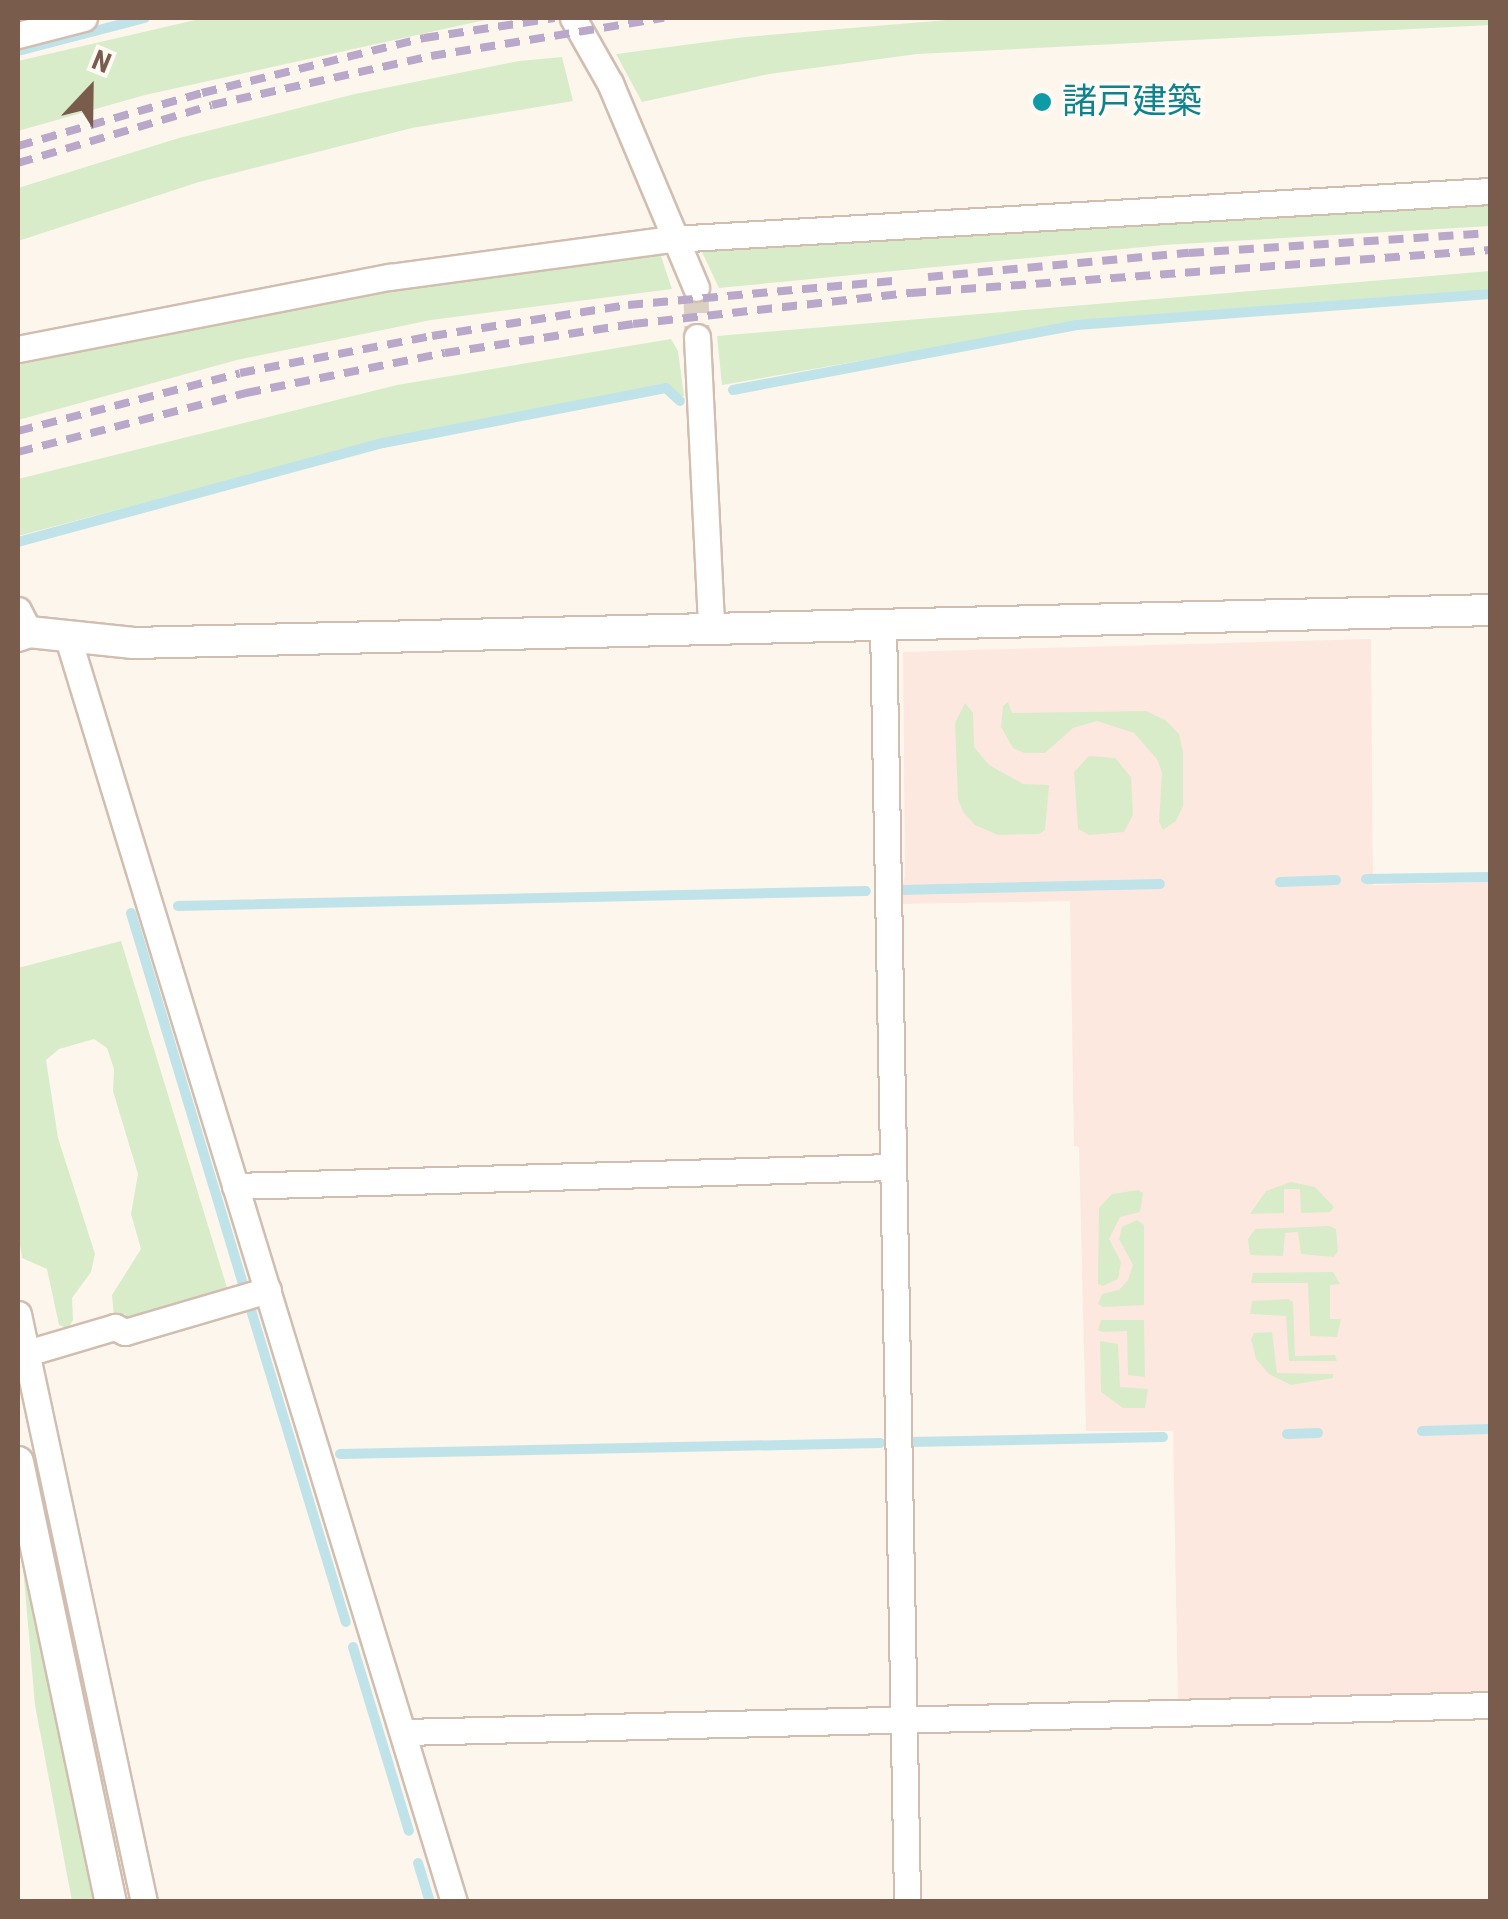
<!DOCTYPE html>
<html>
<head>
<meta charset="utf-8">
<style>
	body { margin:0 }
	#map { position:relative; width:1508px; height:1919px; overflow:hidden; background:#fdf6ec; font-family:"Roboto Condensed","Noto Sans JP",sans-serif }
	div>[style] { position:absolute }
	.commercial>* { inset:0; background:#fde8e0 }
	.green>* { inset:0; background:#d8ecc9 }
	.stream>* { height:10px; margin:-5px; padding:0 5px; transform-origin:5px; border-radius:5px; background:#bfe3e8 }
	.minor-tunnel>* { height:25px; margin-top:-12.5px; transform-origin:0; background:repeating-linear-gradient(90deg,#dcd0c4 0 25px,transparent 0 37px) }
	.roads { filter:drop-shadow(2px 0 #d1beb0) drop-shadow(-2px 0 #d1beb0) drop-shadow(0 2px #d1beb0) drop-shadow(0 -2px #d1beb0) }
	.minor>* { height:25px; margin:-12.5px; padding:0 12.5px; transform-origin:12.5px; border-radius:12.5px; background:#fff }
	.tertiary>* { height:30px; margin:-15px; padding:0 15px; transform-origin:15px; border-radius:15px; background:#fff }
	.rail>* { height:8px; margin-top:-4px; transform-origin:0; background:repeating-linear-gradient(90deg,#b9a8c9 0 15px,transparent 0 25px) }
	.dots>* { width:28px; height:28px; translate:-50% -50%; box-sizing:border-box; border:5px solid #fffaf3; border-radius:50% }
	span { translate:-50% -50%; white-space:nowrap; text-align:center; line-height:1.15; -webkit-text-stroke:8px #fffaf3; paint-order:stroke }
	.culture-label { font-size:35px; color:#0d838f }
	.left { translate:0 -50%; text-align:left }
	.frame { position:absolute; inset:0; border:20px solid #7a5c4d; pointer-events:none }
	.north { position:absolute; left:40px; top:40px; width:100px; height:100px; -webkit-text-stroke:8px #fffaf3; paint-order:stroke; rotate:22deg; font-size:28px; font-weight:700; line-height:40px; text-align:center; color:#7a5c4d }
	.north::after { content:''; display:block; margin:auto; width:35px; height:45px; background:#7a5c4d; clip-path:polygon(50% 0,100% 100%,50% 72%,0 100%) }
</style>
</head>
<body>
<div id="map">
	<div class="commercial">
		<div style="clip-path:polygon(1371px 639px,1373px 885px,1490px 882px,1490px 1691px,1178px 1703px,1173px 1431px,1086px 1431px,1079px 1147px,1074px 1146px,1070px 901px,899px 904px,905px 875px,903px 652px)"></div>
	</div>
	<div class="green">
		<div style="clip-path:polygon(204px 18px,494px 18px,145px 95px,18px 131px,18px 61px)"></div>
		<div style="clip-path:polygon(971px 18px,1490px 18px,1490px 25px,917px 54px,769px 74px,642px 102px,616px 54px,745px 37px)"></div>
		<div style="clip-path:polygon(562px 57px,573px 101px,412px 128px,199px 182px,18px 241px,18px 188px,179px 138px,355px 94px,519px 61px)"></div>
		<div style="clip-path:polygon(1490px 199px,1490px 226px,1164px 245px,719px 288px,702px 252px)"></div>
		<div style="clip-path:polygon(659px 250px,672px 289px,431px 320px,237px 360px,18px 420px,18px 365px,379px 289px)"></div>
		<div style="clip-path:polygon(1490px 271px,1490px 290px,1077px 323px,722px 385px,717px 336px)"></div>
		<div style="clip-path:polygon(671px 339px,678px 351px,684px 396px,677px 396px,667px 385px,382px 440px,18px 536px,18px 479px,397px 385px)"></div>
		<div style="clip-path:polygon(1008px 702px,1012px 713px,1146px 711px,1165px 720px,1179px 734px,1183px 752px,1183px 806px,1176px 821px,1163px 830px,1159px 822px,1162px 773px,1157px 759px,1134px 733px,1097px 721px,1073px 728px,1045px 753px,1024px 753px,1013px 748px,1001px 727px,1003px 706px)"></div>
		<div style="clip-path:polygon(965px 703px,973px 713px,974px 747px,989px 765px,1023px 784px,1049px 785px,1045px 830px,1039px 834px,998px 835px,975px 825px,964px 813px,958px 800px,955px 723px)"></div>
		<div style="clip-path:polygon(1089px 756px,1115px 758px,1131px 777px,1133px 815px,1124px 832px,1089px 835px,1078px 829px,1074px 772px)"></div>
		<div style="clip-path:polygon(121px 941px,228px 1291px,129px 1321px,125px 1314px,114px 1317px,112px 1295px,141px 1249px,131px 1214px,138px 1174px,113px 1091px,114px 1069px,107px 1048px,94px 1039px,59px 1049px,46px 1060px,58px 1138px,95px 1254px,91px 1272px,72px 1298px,73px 1320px,68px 1329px,59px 1325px,47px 1269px,22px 1258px,18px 1231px,18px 968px)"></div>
		<div style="clip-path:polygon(1291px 1182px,1315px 1187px,1334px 1207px,1330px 1212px,1301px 1213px,1300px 1189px,1284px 1189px,1284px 1213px,1250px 1214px,1266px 1191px)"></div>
		<div style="clip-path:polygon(1138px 1190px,1143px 1193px,1140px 1212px,1120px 1217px,1109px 1239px,1121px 1262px,1118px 1279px,1103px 1286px,1098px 1284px,1099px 1208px,1112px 1194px)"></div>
		<div style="clip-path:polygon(1137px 1220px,1144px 1225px,1144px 1305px,1103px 1307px,1098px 1304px,1102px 1294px,1119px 1290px,1128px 1280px,1133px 1265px,1119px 1239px,1122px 1227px)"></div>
		<div style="clip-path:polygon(1330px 1226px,1336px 1229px,1338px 1251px,1334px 1257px,1301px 1254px,1298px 1232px,1285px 1233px,1283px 1256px,1250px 1255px,1248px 1239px,1255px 1229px)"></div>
		<div style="clip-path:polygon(1333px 1272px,1340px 1284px,1330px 1285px,1330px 1319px,1341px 1319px,1337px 1337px,1310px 1336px,1308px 1283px,1251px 1283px,1253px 1273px)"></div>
		<div style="clip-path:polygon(1288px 1299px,1293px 1302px,1295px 1356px,1335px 1355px,1337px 1361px,1289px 1361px,1286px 1316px,1250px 1314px,1252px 1301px)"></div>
		<div style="clip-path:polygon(1101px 1320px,1144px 1320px,1145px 1377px,1128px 1375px,1127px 1331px,1102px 1332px,1098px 1330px)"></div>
		<div style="clip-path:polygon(1272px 1332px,1277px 1373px,1333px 1374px,1333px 1378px,1291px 1385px,1269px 1374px,1256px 1359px,1251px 1339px,1254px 1333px)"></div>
		<div style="clip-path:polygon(1100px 1341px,1118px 1344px,1120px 1387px,1148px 1389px,1145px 1408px,1123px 1408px,1101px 1392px)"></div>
		<div style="clip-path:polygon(22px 1555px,56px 1704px,94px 1901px,72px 1901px,35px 1705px)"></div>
	</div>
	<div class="stream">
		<div style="left:18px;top:51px;width:131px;rotate:-14.6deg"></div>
		<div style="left:733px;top:390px;width:350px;rotate:-10.7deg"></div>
		<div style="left:1077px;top:325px;width:414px;rotate:-4.3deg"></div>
		<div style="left:18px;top:542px;width:378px;rotate:-15.2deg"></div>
		<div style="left:383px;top:443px;width:288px;rotate:-11deg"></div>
		<div style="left:666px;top:388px;width:19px;rotate:43deg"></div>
		<div style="left:1366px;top:879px;width:124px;rotate:-0.9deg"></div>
		<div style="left:1280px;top:882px;width:56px;rotate:-2deg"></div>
		<div style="left:900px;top:890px;width:260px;rotate:-1.3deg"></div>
		<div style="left:178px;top:906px;width:688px;rotate:-1.25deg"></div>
		<div style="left:131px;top:913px;width:388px;rotate:73.2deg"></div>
		<div style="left:251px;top:1310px;width:326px;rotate:73.1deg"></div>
		<div style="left:1422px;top:1431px;width:68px;rotate:-1.7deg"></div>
		<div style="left:1287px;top:1434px;width:31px;rotate:-2deg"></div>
		<div style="left:909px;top:1442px;width:254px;rotate:-1.1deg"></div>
		<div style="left:340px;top:1454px;width:540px;rotate:-1.17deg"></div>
		<div style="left:353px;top:1647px;width:192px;rotate:73.1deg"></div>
		<div style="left:418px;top:1863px;width:41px;rotate:72.9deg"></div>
	</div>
	<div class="minor-tunnel">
		<div style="left:696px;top:288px;width:49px;rotate:88.8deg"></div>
	</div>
	<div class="roads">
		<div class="minor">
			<div style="left:573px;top:18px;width:75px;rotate:60.4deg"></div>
			<div style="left:610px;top:83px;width:222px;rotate:67.2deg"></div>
			<div style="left:18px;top:35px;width:68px;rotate:-14.4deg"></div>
			<div style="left:697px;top:337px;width:290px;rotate:87.2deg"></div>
			<div style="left:18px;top:349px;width:379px;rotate:-11deg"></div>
			<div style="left:390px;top:277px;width:285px;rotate:-7.7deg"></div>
			<div style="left:672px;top:239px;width:819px;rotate:-3.36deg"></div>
			<div style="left:18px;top:610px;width:25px;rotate:63deg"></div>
			<div style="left:883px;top:624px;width:1278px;rotate:88.92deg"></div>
			<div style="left:68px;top:638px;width:1322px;rotate:73.02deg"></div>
			<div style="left:235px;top:1186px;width:657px;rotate:-1.66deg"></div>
			<div style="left:18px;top:1314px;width:601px;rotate:77.91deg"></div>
			<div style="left:27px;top:1353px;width:92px;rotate:-16.5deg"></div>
			<div style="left:115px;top:1327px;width:11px;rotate:27deg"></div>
			<div style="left:125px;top:1332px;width:149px;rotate:-16.4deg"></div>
			<div style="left:404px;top:1732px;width:1086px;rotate:-1.42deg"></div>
		</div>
		<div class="tertiary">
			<div style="left:18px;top:636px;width:12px;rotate:-20deg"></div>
			<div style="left:29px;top:632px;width:105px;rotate:6deg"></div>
			<div style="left:133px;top:643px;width:1357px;rotate:-1.39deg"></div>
			<div style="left:18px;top:1462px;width:450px;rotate:78.1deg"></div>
		</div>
	</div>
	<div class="rail">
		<div style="left:18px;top:146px;width:191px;rotate:-16.1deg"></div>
		<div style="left:202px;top:93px;width:229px;rotate:-13.9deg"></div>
		<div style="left:424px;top:38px;width:132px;rotate:-8.7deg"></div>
		<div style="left:18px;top:163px;width:202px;rotate:-16.6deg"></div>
		<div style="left:212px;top:105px;width:224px;rotate:-12.6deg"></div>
		<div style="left:431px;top:56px;width:236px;rotate:-9.3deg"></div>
		<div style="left:928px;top:277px;width:262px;rotate:-5.3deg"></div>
		<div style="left:1189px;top:253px;width:302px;rotate:-3.8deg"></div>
		<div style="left:18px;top:431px;width:229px;rotate:-14.6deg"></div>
		<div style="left:240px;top:373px;width:196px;rotate:-10.9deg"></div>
		<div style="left:432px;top:336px;width:198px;rotate:-9deg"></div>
		<div style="left:628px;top:305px;width:266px;rotate:-5.2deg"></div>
		<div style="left:18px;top:452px;width:236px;rotate:-14.5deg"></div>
		<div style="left:246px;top:393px;width:203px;rotate:-11.4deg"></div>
		<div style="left:445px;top:353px;width:190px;rotate:-8.8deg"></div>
		<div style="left:633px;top:324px;width:280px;rotate:-6.4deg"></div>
		<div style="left:911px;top:293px;width:581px;rotate:-4.25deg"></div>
	</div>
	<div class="dots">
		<div style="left:1042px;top:102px;background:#0f9aa8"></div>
	</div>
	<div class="culture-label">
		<span class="left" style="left:1062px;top:102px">諸戸建築</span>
	</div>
	<div class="frame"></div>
	<div class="north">N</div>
</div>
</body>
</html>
